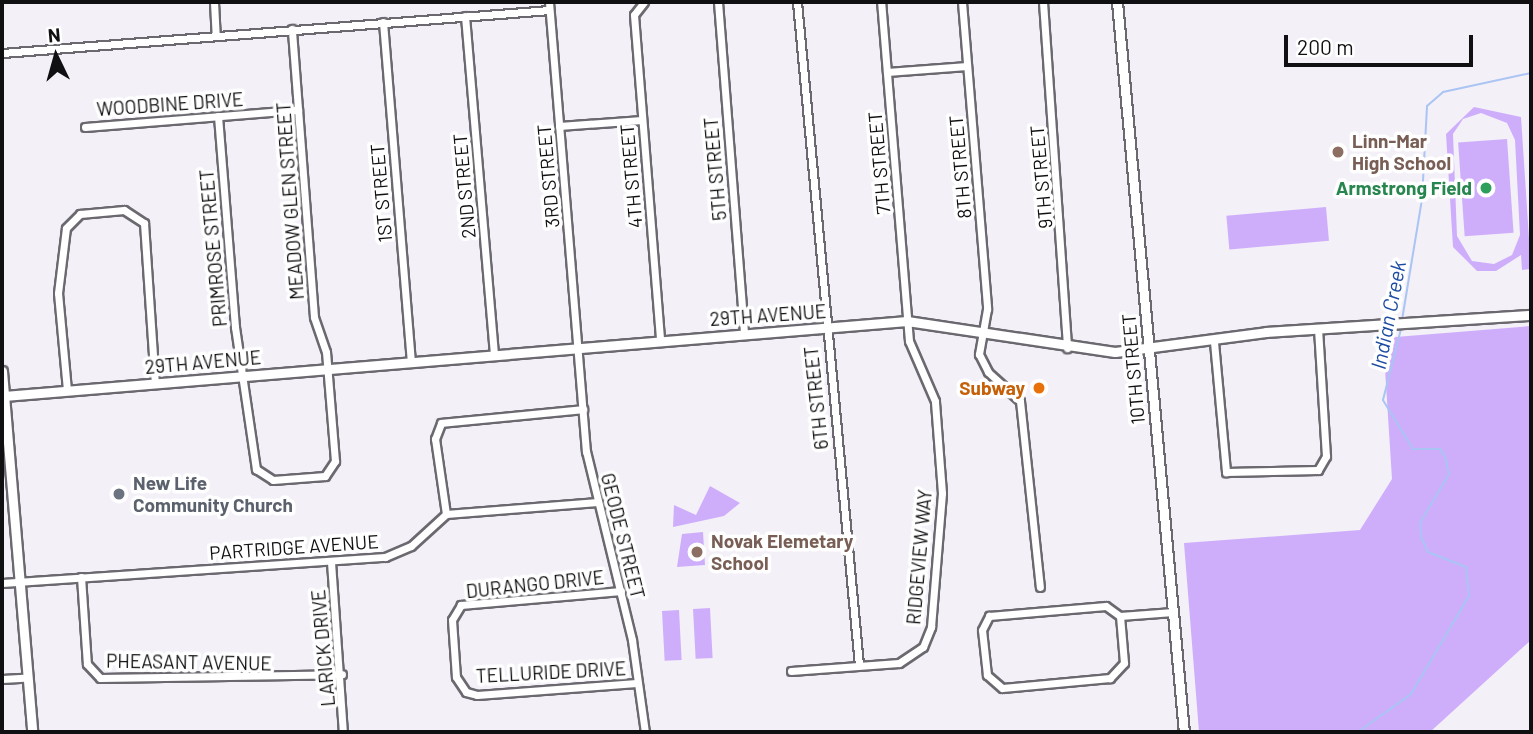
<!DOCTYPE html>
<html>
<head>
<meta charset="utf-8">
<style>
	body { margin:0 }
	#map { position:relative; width:1533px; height:734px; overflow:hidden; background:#f3f0f8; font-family:Barlow,sans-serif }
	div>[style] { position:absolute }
	.green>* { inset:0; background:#ceaefb; transform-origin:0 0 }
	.stream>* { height:2px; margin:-1px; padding:0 1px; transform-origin:1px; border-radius:1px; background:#aac4f3 }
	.roads { filter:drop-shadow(2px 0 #6b696f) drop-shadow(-2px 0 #6b696f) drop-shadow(0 2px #6b696f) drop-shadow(0 -2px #6b696f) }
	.minor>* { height:7px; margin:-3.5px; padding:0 3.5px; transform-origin:3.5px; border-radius:3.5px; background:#fff }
	.tertiary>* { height:9px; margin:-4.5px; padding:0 4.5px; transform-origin:4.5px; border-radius:4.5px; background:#fff }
	.dots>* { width:19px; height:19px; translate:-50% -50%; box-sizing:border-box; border:4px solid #fff; border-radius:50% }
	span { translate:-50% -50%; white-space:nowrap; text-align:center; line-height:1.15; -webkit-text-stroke:7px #fff; paint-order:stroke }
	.street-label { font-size:19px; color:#100f12 }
	.education-label { font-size:19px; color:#785e54; font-weight:700 }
	.left { translate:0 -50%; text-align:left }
	.leisure-label { font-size:19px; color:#27864d; font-weight:700 }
	.right { translate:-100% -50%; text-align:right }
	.food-label { font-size:19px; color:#c56008; font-weight:700 }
	.worship-label { font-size:19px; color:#5b616d; font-weight:700 }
	.water-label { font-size:21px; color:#1e4ba2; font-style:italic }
	.frame { position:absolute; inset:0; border:4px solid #100f12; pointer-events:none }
	.north { position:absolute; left:21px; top:21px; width:70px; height:70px; -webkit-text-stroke:5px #fff; paint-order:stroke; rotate:355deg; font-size:19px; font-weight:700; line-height:28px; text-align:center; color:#100f12 }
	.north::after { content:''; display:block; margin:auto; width:24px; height:32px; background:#100f12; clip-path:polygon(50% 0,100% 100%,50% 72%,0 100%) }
	.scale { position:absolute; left:1284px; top:35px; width:189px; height:32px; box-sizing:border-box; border:4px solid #100f12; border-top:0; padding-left:9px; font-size:21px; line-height:24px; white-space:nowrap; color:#100f12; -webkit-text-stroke:5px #fff; paint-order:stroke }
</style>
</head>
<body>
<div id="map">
	<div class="green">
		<div style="clip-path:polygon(evenodd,1474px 107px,1521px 117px,1531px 269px,1522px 270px,1521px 255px,1496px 271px,1477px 271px,1453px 247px,1446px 134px,1474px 107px,1481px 113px,1507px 123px,1515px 140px,1520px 235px,1512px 255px,1494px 264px,1472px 261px,1457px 236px,1453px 134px,1463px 119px,1481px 113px)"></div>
		<div style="left:1507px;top:139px;width:94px;height:49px;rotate:86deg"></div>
		<div style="left:1326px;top:207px;width:34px;height:100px;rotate:85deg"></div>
		<div style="clip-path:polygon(1531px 326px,1531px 640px,1430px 732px,1199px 732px,1184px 543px,1360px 530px,1392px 479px,1383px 338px)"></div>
		<div style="clip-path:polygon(710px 486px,740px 503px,724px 516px,673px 527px,674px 505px,696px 515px)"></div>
		<div style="clip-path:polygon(703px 532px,705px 565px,677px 567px,682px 534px)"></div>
		<div style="left:710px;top:608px;width:50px;height:17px;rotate:87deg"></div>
		<div style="left:679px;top:610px;width:50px;height:17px;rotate:87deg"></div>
	</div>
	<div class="stream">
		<div style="left:1402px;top:320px;width:123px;rotate:-80.6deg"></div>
		<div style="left:1422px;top:199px;width:93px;rotate:-86.9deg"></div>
		<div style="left:1427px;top:106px;width:21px;rotate:-41deg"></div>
		<div style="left:1443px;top:92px;width:90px;rotate:-12.2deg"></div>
		<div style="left:1358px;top:732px;width:65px;rotate:-35.6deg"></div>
		<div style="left:1411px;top:694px;width:114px;rotate:-59.4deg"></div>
		<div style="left:1469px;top:596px;width:29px;rotate:-96deg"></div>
		<div style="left:1466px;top:567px;width:41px;rotate:-158.5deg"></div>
		<div style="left:1428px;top:552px;width:17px;rotate:-114deg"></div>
		<div style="left:1421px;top:536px;width:13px;rotate:-94deg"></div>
		<div style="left:1420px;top:523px;width:57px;rotate:-59.4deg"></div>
		<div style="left:1449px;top:474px;width:17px;rotate:-103deg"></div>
		<div style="left:1445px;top:457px;width:9px;rotate:-122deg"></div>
		<div style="left:1440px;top:449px;width:27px;rotate:180deg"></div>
		<div style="left:1413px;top:449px;width:57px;rotate:-121.5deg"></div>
		<div style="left:1383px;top:400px;width:73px;rotate:-75.8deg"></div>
	</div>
	<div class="roads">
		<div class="minor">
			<div style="left:214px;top:2px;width:33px;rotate:87deg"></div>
			<div style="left:549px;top:2px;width:451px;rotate:85.3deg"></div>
			<div style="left:586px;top:451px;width:195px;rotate:76.3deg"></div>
			<div style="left:632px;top:640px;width:93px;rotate:82deg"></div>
			<div style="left:644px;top:2px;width:16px;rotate:128deg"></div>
			<div style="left:634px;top:15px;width:327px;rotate:85.4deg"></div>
			<div style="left:718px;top:2px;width:333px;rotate:85.5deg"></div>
			<div style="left:797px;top:2px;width:666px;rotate:84.66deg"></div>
			<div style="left:962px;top:2px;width:308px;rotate:85.3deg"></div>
			<div style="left:987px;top:309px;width:46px;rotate:100.1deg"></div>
			<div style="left:979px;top:354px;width:20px;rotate:63deg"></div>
			<div style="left:988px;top:372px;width:43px;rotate:42.2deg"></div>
			<div style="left:1020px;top:401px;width:187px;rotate:83.9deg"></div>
			<div style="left:1043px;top:2px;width:347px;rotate:86deg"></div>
			<div style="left:465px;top:16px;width:339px;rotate:85.1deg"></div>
			<div style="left:383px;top:22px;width:340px;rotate:85.3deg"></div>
			<div style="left:2px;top:53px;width:549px;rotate:-4.49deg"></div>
			<div style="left:887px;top:72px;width:80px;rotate:-4.3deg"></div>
			<div style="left:218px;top:116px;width:212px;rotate:85.4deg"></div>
			<div style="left:235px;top:327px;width:144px;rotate:81.6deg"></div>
			<div style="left:256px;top:469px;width:20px;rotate:33deg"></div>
			<div style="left:273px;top:480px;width:52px;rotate:-4.4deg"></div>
			<div style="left:325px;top:476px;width:18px;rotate:-56deg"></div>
			<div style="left:335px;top:461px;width:109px;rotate:-94.7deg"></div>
			<div style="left:326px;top:352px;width:37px;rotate:-109deg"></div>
			<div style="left:314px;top:317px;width:289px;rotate:-94.4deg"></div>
			<div style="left:559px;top:126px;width:83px;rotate:-4.1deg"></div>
			<div style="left:85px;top:127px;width:214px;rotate:-4.6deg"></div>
			<div style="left:1214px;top:342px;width:131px;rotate:84.7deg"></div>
			<div style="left:1226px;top:472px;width:92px;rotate:-1.2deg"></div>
			<div style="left:1318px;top:470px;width:16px;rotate:-60deg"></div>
			<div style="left:1326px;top:456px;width:127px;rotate:-93.6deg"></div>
			<div style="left:67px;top:390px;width:97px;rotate:-95.3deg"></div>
			<div style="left:58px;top:293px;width:65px;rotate:-83deg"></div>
			<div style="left:66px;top:228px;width:20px;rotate:-45deg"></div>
			<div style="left:80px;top:214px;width:44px;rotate:-5.2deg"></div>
			<div style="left:124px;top:210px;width:24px;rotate:33deg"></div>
			<div style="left:144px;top:223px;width:160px;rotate:86.1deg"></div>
			<div style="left:446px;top:514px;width:76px;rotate:-98.3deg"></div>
			<div style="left:435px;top:439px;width:17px;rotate:-69deg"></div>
			<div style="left:441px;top:423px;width:143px;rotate:-5.6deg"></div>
			<div style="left:331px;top:562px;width:170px;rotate:86deg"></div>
			<div style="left:81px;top:577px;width:87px;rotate:86.1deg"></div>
			<div style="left:87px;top:664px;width:19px;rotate:47deg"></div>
			<div style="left:100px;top:678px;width:242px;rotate:-0.9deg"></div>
			<div style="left:2px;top:583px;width:384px;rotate:-3.9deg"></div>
			<div style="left:385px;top:557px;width:28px;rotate:-23deg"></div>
			<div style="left:411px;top:546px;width:47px;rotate:-42.4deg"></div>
			<div style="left:446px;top:514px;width:152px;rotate:-4.5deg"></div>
			<div style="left:621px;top:591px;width:161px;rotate:175deg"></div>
			<div style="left:461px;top:605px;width:17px;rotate:121deg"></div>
			<div style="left:452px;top:620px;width:57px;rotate:86deg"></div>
			<div style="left:456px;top:677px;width:18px;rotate:56deg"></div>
			<div style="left:466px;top:692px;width:11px;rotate:15deg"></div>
			<div style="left:477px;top:695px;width:160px;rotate:-4.3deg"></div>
			<div style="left:1120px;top:616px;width:47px;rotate:85.1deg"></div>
			<div style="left:1124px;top:663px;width:21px;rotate:133deg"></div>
			<div style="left:1110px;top:678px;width:108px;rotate:174.7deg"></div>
			<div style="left:1002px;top:688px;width:20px;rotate:-139deg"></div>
			<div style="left:987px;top:675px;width:45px;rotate:-96.3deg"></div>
			<div style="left:982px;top:630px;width:16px;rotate:-63deg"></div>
			<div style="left:989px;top:616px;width:117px;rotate:-4.9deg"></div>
			<div style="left:1106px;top:606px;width:17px;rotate:36deg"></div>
			<div style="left:1120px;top:616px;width:53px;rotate:-4.3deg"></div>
			<div style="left:791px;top:671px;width:108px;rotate:-4.2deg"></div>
			<div style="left:899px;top:663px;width:29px;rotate:-34deg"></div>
			<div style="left:923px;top:647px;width:22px;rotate:-68deg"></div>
			<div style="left:931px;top:627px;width:134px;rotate:-85.3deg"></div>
			<div style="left:942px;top:493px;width:92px;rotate:-94.4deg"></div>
			<div style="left:935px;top:401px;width:65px;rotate:-113.4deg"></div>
			<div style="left:909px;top:341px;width:340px;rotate:-94.7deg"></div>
			<div style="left:2px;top:679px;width:22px;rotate:-3deg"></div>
		</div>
		<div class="tertiary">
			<div style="left:1117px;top:2px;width:733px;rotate:84.76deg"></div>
			<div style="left:2px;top:371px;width:362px;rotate:85.2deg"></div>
			<div style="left:4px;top:396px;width:906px;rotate:-4.75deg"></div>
			<div style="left:907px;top:321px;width:210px;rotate:8.5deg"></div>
			<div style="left:1115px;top:352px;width:152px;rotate:-7.5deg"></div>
			<div style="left:1266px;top:332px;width:266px;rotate:-3.7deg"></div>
		</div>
	</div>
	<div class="dots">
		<div style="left:1338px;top:152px;background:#8d6e63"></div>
		<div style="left:1486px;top:188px;background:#2e9e5b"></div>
		<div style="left:1039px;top:388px;background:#e8710a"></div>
		<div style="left:119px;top:494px;background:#6b7280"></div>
		<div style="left:697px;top:552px;background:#8d6e63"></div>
	</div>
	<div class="street-label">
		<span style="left:170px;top:104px;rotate:-4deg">WOODBINE DRIVE</span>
		<span style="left:879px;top:163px;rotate:-95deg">7TH STREET</span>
		<span style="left:960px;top:167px;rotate:-95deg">8TH STREET</span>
		<span style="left:715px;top:169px;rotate:-95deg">5TH STREET</span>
		<span style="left:548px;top:176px;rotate:-95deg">3RD STREET</span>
		<span style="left:631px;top:176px;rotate:-95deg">4TH STREET</span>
		<span style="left:1041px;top:177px;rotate:-95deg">9TH STREET</span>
		<span style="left:464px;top:186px;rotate:-95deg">2ND STREET</span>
		<span style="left:381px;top:193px;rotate:-95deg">1ST STREET</span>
		<span style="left:290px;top:201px;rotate:-94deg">MEADOW GLEN STREET</span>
		<span style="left:213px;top:248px;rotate:-95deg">PRIMROSE STREET</span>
		<span style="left:768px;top:315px;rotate:-4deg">29TH AVENUE</span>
		<span style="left:203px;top:362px;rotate:-5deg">29TH AVENUE</span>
		<span style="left:1133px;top:369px;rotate:-95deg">10TH STREET</span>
		<span style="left:816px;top:398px;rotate:-96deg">6TH STREET</span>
		<span style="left:623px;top:536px;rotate:76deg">GEODE STREET</span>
		<span style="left:294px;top:547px;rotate:-4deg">PARTRIDGE AVENUE</span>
		<span style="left:919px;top:557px;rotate:-85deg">RIDGEVIEW WAY</span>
		<span style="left:535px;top:584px;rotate:-6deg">DURANGO DRIVE</span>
		<span style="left:323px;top:648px;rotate:-95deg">LARICK DRIVE</span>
		<span style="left:189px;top:662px;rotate:1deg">PHEASANT AVENUE</span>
		<span style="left:551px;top:672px;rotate:-3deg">TELLURIDE DRIVE</span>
	</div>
	<div class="education-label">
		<span class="left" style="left:1352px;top:152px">Linn-Mar<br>High School</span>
		<span class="left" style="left:711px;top:552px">Novak Elemetary<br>School</span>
	</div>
	<div class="leisure-label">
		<span class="right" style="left:1472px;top:188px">Armstrong Field</span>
	</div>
	<div class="food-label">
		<span class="right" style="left:1025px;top:388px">Subway</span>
	</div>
	<div class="worship-label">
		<span class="left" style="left:133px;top:494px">New Life<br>Community Church</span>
	</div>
	<div class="water-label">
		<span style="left:1388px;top:315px;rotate:-79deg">Indian Creek</span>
	</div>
	<div class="frame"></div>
	<div class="north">N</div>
	<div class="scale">200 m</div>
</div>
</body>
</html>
